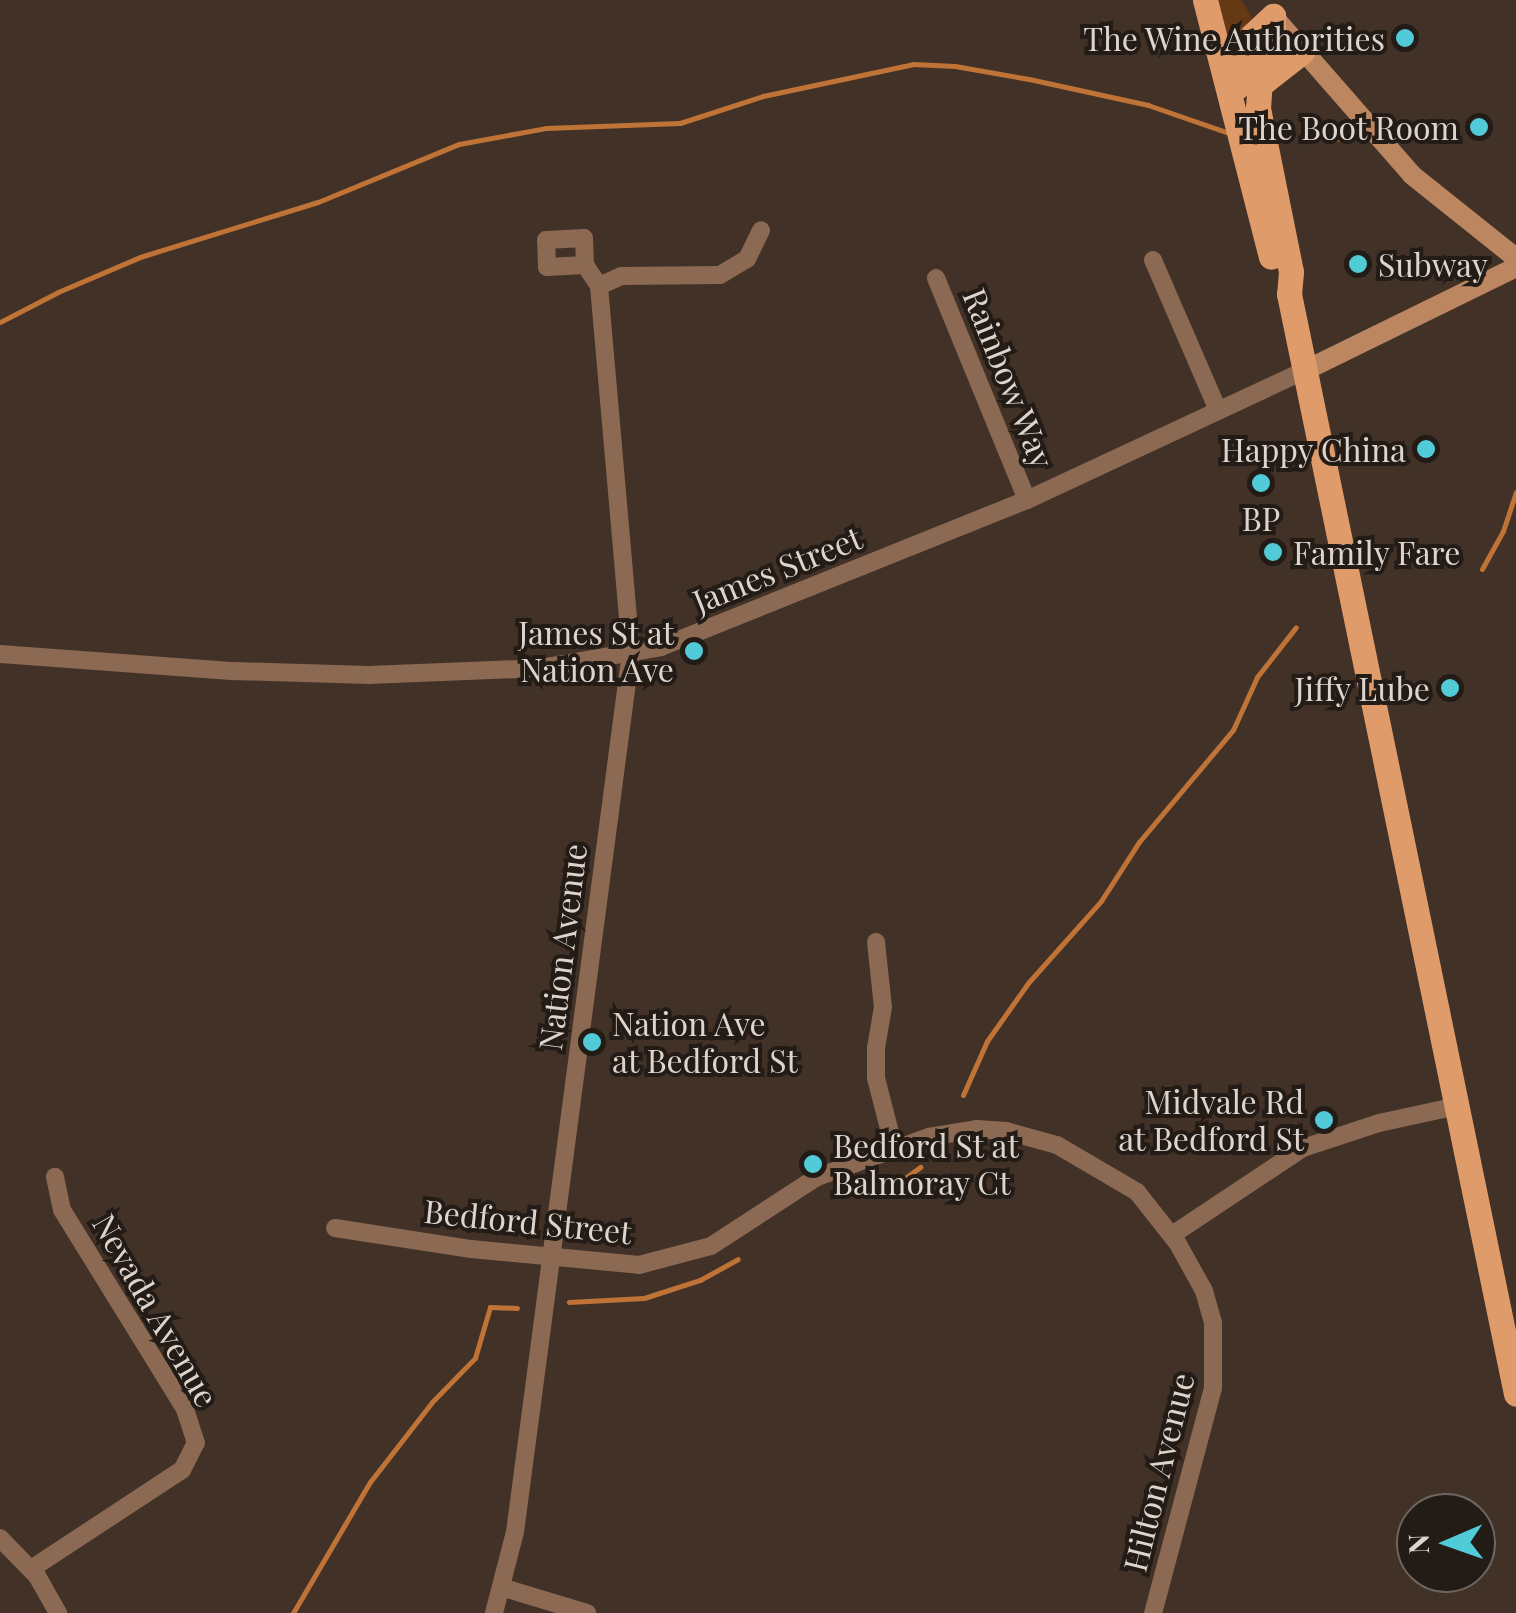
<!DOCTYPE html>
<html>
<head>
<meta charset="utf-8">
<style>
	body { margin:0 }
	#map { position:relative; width:1516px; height:1613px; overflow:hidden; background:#413126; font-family:"Playfair Display",serif }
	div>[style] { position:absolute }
	.green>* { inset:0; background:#663915 }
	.stream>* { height:5px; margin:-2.5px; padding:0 2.5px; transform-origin:2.5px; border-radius:2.5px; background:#c07336 }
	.street>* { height:18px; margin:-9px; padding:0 9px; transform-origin:9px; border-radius:9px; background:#8b6952 }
	.secondary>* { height:20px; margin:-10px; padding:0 10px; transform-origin:10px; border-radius:10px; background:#bb8660 }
	.primary>* { height:25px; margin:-12.5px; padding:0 12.5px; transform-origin:12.5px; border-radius:12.5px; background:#e09b6a }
	.dots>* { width:28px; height:28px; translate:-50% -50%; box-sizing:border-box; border:5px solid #221b16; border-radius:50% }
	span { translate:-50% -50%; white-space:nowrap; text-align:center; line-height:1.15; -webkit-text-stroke:8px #221b16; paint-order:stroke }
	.poi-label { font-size:32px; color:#ded4cd }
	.right { translate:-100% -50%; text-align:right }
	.left { translate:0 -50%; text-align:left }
	.street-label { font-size:32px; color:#ded4cd }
	.north { position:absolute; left:1396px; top:1493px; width:100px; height:100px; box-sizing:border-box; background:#221b16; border:2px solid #6d655f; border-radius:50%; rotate:268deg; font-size:28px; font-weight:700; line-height:40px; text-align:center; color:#ded4cd }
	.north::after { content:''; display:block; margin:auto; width:35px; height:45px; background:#52cbd9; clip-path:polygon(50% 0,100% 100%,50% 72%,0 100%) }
</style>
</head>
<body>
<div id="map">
	<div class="green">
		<div style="clip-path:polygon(1212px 0,1241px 0,1252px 17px,1228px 56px)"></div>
	</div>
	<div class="stream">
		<div style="left:1308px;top:137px;width:40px;rotate:2.9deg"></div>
		<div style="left:0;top:322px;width:65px;rotate:-27.3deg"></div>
		<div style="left:58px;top:292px;width:89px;rotate:-23.1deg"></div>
		<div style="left:140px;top:257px;width:186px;rotate:-17.2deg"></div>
		<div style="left:318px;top:202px;width:152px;rotate:-22.4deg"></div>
		<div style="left:459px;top:144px;width:88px;rotate:-10.4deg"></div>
		<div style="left:546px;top:128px;width:134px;rotate:-2.1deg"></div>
		<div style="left:680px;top:123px;width:87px;rotate:-18deg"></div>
		<div style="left:763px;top:96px;width:153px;rotate:-12deg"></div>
		<div style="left:913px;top:64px;width:42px;rotate:2.7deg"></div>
		<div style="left:955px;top:66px;width:75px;rotate:10deg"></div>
		<div style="left:1029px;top:79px;width:122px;rotate:12.3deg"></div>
		<div style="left:1148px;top:105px;width:86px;rotate:19.1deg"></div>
		<div style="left:1482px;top:569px;width:43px;rotate:-61.1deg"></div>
		<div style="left:1503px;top:531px;width:41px;rotate:-71.6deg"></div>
		<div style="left:963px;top:1095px;width:59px;rotate:-66deg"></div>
		<div style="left:987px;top:1041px;width:71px;rotate:-54.7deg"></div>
		<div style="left:1028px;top:983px;width:110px;rotate:-48.3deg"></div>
		<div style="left:1101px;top:901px;width:70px;rotate:-57.2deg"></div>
		<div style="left:1139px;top:842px;width:146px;rotate:-50deg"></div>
		<div style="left:1233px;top:730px;width:58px;rotate:-65.6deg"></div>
		<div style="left:1257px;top:677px;width:63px;rotate:-52deg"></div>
		<div style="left:855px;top:1187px;width:46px;rotate:-7.4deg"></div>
		<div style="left:901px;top:1181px;width:24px;rotate:-36deg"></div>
		<div style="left:569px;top:1302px;width:75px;rotate:-3.1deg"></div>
		<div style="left:644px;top:1298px;width:59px;rotate:-17.8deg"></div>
		<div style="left:700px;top:1280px;width:43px;rotate:-28.9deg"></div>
		<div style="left:293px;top:1613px;width:152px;rotate:-59.6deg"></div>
		<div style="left:370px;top:1482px;width:101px;rotate:-52.2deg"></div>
		<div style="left:432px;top:1402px;width:62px;rotate:-45.7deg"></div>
		<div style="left:475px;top:1358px;width:53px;rotate:-73.6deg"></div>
		<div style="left:490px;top:1307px;width:27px;rotate:2deg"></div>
	</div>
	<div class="street">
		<div style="left:1153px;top:260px;width:163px;rotate:66.6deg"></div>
		<div style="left:585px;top:265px;width:38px;rotate:177deg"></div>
		<div style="left:547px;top:267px;width:27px;rotate:-92deg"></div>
		<div style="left:546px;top:240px;width:38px;rotate:-3deg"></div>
		<div style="left:584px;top:238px;width:27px;rotate:88deg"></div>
		<div style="left:585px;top:265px;width:25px;rotate:56deg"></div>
		<div style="left:936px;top:278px;width:240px;rotate:67.7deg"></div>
		<div style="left:599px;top:286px;width:24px;rotate:-24deg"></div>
		<div style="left:621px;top:276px;width:99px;rotate:-0.6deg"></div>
		<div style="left:720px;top:275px;width:31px;rotate:-31deg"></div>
		<div style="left:747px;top:259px;width:32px;rotate:-64deg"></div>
		<div style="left:0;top:654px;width:235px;rotate:4.2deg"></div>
		<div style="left:234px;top:671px;width:135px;rotate:1.7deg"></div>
		<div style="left:369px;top:675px;width:171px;rotate:-2.3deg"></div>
		<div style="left:540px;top:668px;width:123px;rotate:-9.8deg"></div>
		<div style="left:661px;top:647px;width:394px;rotate:-21.9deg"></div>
		<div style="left:1027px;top:500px;width:306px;rotate:-25deg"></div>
		<div style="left:876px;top:942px;width:65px;rotate:83.9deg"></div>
		<div style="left:883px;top:1007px;width:42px;rotate:99.7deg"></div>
		<div style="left:876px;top:1048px;width:30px;rotate:90deg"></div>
		<div style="left:876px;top:1078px;width:72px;rotate:75.6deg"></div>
		<div style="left:335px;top:1228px;width:138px;rotate:8.8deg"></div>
		<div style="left:471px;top:1249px;width:169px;rotate:5.4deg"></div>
		<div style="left:639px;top:1265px;width:74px;rotate:-14.8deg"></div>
		<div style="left:711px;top:1246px;width:126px;rotate:-33.1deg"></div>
		<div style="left:817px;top:1177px;width:119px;rotate:-19.7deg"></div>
		<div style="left:929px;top:1137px;width:49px;rotate:-9.5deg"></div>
		<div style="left:977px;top:1129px;width:29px;rotate:4deg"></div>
		<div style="left:1006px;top:1131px;width:53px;rotate:15.4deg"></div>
		<div style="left:1057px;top:1145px;width:93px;rotate:30.4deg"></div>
		<div style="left:1137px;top:1192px;width:66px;rotate:51.7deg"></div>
		<div style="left:1178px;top:1244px;width:54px;rotate:61deg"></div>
		<div style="left:1204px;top:1291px;width:33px;rotate:74deg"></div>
		<div style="left:1213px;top:1323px;width:65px;rotate:90deg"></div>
		<div style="left:1213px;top:1388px;width:233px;rotate:104.9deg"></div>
		<div style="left:1172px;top:1235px;width:157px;rotate:-33.6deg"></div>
		<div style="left:1303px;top:1148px;width:80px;rotate:-18.2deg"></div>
		<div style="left:1379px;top:1123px;width:80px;rotate:-12.3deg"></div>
		<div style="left:0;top:1538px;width:53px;rotate:45.8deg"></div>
		<div style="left:37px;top:1576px;width:43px;rotate:60.4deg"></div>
		<div style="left:31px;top:1569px;width:181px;rotate:-33.3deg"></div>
		<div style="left:182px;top:1470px;width:30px;rotate:-63deg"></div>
		<div style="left:196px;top:1443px;width:36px;rotate:-108deg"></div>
		<div style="left:185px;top:1409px;width:234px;rotate:-121.7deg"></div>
		<div style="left:62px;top:1210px;width:34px;rotate:-102deg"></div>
		<div style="left:504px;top:1588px;width:87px;rotate:16.8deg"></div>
		<div style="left:494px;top:1613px;width:84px;rotate:-75.5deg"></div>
		<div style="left:515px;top:1532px;width:888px;rotate:-82.49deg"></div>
		<div style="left:631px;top:652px;width:367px;rotate:-95deg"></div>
	</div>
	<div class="secondary">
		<div style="left:1273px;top:16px;width:211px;rotate:48.8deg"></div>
		<div style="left:1412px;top:175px;width:133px;rotate:38.6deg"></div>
		<div style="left:1304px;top:371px;width:236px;rotate:-26.1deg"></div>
	</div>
	<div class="primary">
		<div style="left:1205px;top:0;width:265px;rotate:75.6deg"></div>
		<div style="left:1273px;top:16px;width:20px;rotate:90deg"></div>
		<div style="left:1273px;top:36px;width:32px;rotate:112deg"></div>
		<div style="left:1261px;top:66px;width:42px;rotate:94.1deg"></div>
		<div style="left:1258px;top:108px;width:167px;rotate:78.6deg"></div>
		<div style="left:1291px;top:272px;width:22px;rotate:95deg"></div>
		<div style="left:1289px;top:294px;width:1123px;rotate:78.34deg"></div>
		<div style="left:1262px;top:83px;width:51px;rotate:-37.8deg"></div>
		<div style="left:1237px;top:87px;width:45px;rotate:-81deg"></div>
		<div style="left:1244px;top:43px;width:40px;rotate:-43deg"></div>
	</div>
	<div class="dots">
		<div style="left:1405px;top:38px;background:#52cbd9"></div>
		<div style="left:1479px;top:127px;background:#52cbd9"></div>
		<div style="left:1358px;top:264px;background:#52cbd9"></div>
		<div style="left:1426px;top:449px;background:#52cbd9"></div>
		<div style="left:1261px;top:483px;background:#52cbd9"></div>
		<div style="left:1273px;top:552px;background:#52cbd9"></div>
		<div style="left:694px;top:651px;background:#52cbd9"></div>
		<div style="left:1450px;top:688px;background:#52cbd9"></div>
		<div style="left:592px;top:1042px;background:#52cbd9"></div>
		<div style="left:1324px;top:1120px;background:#52cbd9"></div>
		<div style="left:813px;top:1164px;background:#52cbd9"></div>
	</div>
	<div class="poi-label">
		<span class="right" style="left:1385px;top:38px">The Wine Authorities</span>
		<span class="right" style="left:1459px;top:127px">The Boot Room</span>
		<span class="left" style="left:1378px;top:264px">Subway</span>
		<span class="right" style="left:1406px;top:449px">Happy China</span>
		<span style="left:1261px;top:518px">BP</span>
		<span class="left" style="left:1293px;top:552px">Family Fare</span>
		<span class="right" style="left:674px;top:651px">James St at<br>Nation Ave</span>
		<span class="right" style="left:1430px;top:688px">Jiffy Lube</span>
		<span class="left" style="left:612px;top:1042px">Nation Ave<br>at Bedford St</span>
		<span class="right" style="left:1304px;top:1120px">Midvale Rd<br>at Bedford St</span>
		<span class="left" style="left:833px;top:1164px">Bedford St at<br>Balmoray Ct</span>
	</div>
	<div class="street-label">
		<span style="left:1009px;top:378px;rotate:68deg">Rainbow Way</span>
		<span style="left:777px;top:569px;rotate:-22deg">James Street</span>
		<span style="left:562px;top:947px;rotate:-83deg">Nation Avenue</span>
		<span style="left:528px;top:1221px;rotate:6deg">Bedford Street</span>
		<span style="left:156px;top:1310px;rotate:60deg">Nevada Avenue</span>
		<span style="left:1158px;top:1472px;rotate:-76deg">Hilton Avenue</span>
	</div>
	<div class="north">N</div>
</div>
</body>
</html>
